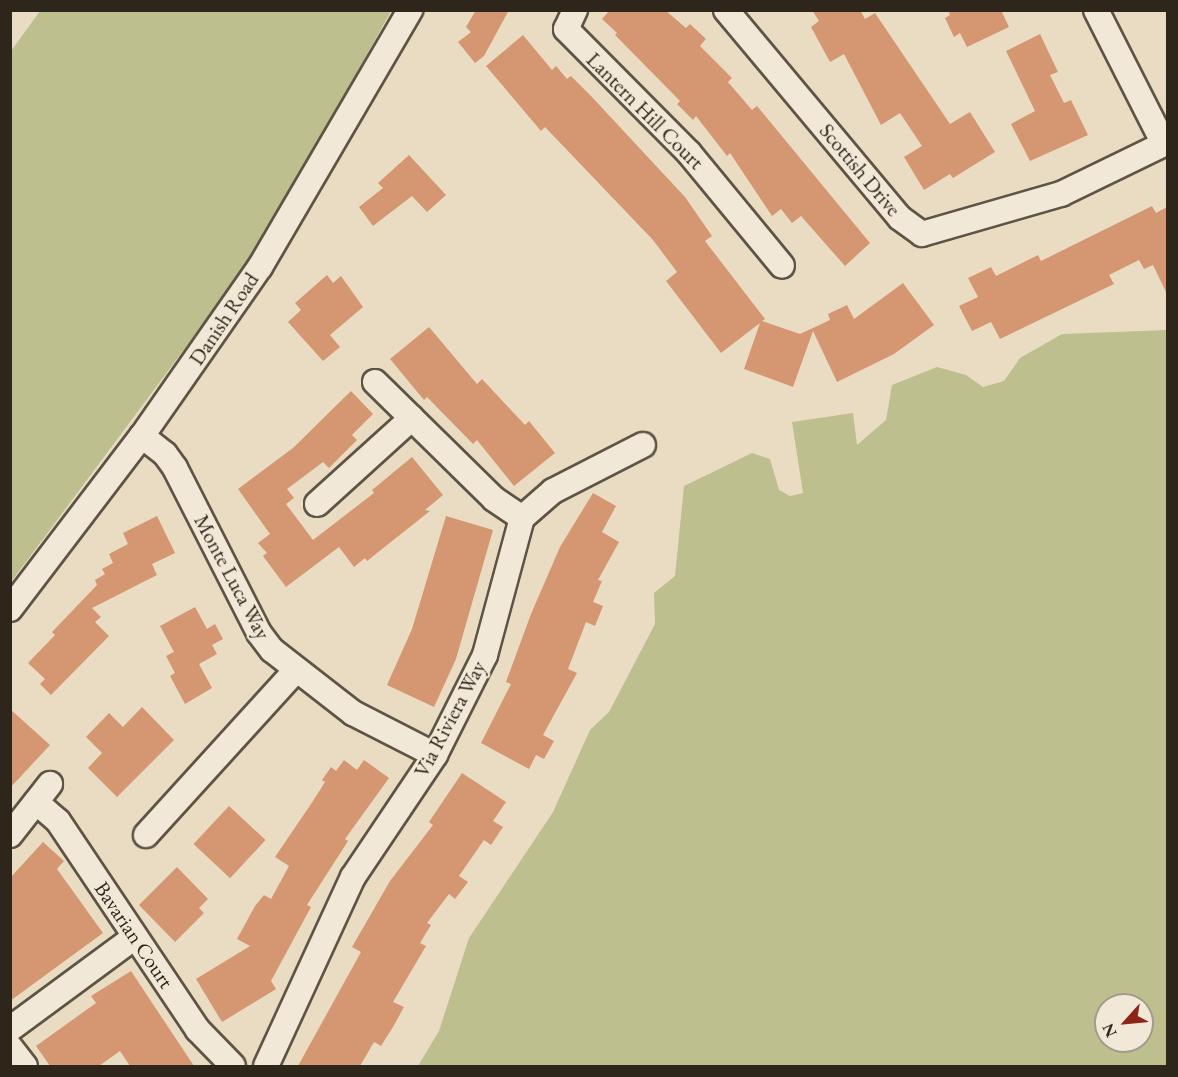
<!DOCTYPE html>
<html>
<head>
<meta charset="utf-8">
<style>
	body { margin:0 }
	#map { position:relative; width:1178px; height:1077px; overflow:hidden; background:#eadcc2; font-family:"EB Garamond",serif }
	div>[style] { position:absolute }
	.green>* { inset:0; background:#bdbf8f }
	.building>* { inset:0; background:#d49772; transform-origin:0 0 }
	.roads { filter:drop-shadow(2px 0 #5e5445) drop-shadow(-2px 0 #5e5445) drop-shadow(0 2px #5e5445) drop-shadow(0 -2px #5e5445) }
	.minor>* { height:24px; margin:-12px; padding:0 12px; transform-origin:12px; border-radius:12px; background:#f1e8d7 }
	span { translate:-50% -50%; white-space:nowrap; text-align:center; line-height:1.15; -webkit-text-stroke:4.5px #f1e8d7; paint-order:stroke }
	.street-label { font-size:21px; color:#2f261b }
	.frame { position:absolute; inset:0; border:12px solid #2f261b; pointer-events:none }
	.north { position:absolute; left:1094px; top:993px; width:60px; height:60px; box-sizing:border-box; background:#f1e8d7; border:2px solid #a39a8c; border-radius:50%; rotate:243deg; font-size:16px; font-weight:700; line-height:24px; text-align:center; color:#2f261b }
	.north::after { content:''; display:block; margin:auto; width:21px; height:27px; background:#8f2418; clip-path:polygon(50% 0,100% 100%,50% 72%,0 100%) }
</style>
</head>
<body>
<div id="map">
	<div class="green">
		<div style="clip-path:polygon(40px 11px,391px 11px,261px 246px,11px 582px,11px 51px)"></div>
		<div style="clip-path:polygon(evenodd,1167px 330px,1167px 1066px,418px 1066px,439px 1031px,469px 938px,553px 812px,590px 730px,609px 712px,655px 624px,654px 593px,675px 576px,684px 486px,752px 453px,770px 459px,779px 490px,790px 496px,803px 493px,792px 422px,853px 413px,857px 445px,886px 420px,892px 385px,937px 367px,966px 375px,983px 387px,1004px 381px,1020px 358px,1062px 334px,1167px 330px,1106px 1005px,1142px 1005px,1142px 1041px,1106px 1041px,1106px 1005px)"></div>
	</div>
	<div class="building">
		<div style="clip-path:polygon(476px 10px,509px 10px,484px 56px,475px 63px,458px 42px,471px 32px,466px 27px)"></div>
		<div style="clip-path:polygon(610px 10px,665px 10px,686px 28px,690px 24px,706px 39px,700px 46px,732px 78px,728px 82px,752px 110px,757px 106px,870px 243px,845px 266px,801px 216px,792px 223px,781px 209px,772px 216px,730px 153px,727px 156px,696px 116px,693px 120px,677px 104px,680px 101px,615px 35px,617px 33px,602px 19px)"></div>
		<div style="clip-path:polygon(812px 10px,860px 10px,865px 19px,875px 13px,950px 124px,970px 112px,995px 152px,953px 178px,950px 174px,924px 190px,904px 157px,922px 146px,900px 113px,881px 125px,844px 54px,830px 62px,811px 27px,819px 21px)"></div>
		<div style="clip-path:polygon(948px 10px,1001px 10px,1009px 27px,967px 47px,960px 33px,954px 37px,945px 18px,950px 15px)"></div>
		<div style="clip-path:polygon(1040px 34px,1058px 72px,1050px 75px,1064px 103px,1071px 100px,1088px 135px,1030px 161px,1011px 124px,1035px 111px,1006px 51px)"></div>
		<div style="clip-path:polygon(523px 35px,552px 70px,556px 66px,567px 79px,571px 76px,591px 96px,685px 197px,712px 236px,705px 241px,765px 319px,762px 321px,800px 334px,830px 320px,828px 314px,847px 305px,854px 319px,903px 283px,934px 325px,894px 354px,837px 382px,813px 331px,793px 387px,744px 369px,760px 323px,721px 353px,666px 281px,677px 272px,653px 240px,545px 127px,541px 131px,486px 66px)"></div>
		<div style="clip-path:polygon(409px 155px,446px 195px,427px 212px,412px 196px,373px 226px,359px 207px,383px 188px,378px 183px)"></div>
		<div style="clip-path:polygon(1152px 206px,1156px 213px,1167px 207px,1167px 294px,1153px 265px,1144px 269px,1139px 260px,1109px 275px,1114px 284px,1000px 339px,991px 322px,972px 331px,959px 306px,978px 297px,968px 278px,991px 267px,996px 276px,1038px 255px,1041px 261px)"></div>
		<div style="clip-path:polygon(327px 275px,333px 283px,341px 276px,363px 307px,330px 335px,340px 347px,323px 361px,288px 322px,301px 310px,295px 303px)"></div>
		<div style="clip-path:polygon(429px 327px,477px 384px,482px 379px,525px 425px,529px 421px,555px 453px,514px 486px,477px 440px,473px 444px,427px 397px,424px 400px,390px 359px)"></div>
		<div style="clip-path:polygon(351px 391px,373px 414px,352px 435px,357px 440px,329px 468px,323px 462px,287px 489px,294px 498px,286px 504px,313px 540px,374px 493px,372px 490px,412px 457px,443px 495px,425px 510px,430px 511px,367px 561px,365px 558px,354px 567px,339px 547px,286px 587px,263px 556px,267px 553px,258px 543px,270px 534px,238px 489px,293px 448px)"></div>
		<div style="clip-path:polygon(593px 493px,616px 506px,602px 532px,619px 542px,598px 580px,602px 581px,593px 602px,603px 606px,595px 626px,586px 622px,568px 669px,577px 673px,543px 735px,554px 741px,544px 759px,536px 755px,529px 769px,481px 743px,511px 684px,506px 682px,531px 614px,560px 547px)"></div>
		<div style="clip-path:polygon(157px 516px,175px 553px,152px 564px,157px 575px,92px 608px,101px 617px,95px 622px,109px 636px,51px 695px,40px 684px,45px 679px,28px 663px,55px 635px,52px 632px,97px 585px,95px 580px,105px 574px,102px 569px,113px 563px,109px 554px,128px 544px,123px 533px)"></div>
		<div style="clip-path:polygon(446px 516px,493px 530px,456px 659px,434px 707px,387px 685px,412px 629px)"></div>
		<div style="clip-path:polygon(195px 607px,207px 629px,215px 624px,223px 639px,212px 645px,217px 654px,199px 664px,212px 688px,185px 704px,170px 676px,175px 673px,166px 656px,174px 652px,160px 626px)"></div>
		<div style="clip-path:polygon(142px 707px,174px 740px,117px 797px,88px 768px,102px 753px,86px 737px,109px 713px,123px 727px)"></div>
		<div style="clip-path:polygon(10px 709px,50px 745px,10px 788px)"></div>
		<div style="clip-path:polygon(344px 760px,357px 770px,364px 760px,389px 778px,345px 839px,348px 841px,307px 905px,311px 907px,271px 981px,276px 989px,222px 1022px,196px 979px,250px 946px,237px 939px,255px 906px,264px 895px,271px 899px,289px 866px,275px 857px,313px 801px,325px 782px,322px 780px,331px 767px,336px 771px)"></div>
		<div style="clip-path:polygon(462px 773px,506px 802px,493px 821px,503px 827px,491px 845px,484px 840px,459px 876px,468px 882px,455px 899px,449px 894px,427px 923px,431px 925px,420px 943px,426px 946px,393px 1002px,404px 1007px,393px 1027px,381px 1046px,374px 1042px,360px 1066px,298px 1066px,361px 952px,352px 947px,390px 881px,433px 825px,429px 822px)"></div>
		<div style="left:229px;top:806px;width:50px;height:52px;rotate:43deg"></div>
		<div style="clip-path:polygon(43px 842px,64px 861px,57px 869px,103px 933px,10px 1001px,10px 878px)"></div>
		<div style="clip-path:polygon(177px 867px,208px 899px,199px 908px,204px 913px,175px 942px,139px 905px)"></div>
		<div style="clip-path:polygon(131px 971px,194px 1066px,130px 1066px,120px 1051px,99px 1066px,50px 1066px,36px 1046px,96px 1003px,91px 996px)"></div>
	</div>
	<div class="roads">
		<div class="minor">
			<div style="left:575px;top:10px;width:21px;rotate:115deg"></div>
			<div style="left:566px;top:29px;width:175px;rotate:45.2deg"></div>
			<div style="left:689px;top:153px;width:146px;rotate:50.5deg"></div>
			<div style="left:726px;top:10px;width:271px;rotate:50.1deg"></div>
			<div style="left:900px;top:218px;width:27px;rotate:36deg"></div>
			<div style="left:922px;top:234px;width:145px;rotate:-16.1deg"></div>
			<div style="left:1061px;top:194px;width:119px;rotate:-25.9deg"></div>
			<div style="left:1096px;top:10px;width:150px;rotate:63.1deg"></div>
			<div style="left:375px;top:382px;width:167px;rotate:44.5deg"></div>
			<div style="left:494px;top:499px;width:34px;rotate:34deg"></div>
			<div style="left:142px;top:436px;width:29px;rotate:38deg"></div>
			<div style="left:165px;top:454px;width:17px;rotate:54deg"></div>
			<div style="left:175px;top:468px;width:185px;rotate:63deg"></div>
			<div style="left:259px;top:633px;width:21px;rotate:53deg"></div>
			<div style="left:272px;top:650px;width:103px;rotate:37.9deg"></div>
			<div style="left:353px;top:713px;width:92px;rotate:27.1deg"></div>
			<div style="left:317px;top:504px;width:128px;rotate:-42.2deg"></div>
			<div style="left:10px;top:609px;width:218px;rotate:-52.7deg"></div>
			<div style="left:142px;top:436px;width:206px;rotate:-55.1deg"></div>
			<div style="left:260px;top:267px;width:298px;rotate:-59.7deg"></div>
			<div style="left:36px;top:802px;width:29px;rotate:41deg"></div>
			<div style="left:58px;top:821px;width:252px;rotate:56.2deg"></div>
			<div style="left:198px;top:1030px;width:50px;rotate:45.8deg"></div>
			<div style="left:10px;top:835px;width:65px;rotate:-51.9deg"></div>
			<div style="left:146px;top:835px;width:222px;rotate:-47.7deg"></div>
			<div style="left:10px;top:1029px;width:155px;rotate:-36.4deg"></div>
			<div style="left:10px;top:1047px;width:24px;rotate:52deg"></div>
			<div style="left:266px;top:1066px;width:208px;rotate:-65.3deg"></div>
			<div style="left:353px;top:877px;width:147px;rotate:-56.1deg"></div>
			<div style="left:435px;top:755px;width:112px;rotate:-63.4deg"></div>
			<div style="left:485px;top:655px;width:142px;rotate:-74.9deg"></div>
			<div style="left:522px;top:518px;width:41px;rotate:-41.1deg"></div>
			<div style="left:553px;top:491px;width:101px;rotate:-27.1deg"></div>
		</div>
	</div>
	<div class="street-label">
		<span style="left:645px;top:111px;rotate:45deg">Lantern Hill Court</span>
		<span style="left:860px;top:170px;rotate:50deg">Scottish Drive</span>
		<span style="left:224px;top:319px;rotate:-56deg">Danish Road</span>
		<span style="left:232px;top:577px;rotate:62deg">Monte Luca Way</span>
		<span style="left:450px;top:719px;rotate:-62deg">Via Riviera Way</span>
		<span style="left:134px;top:935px;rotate:56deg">Bavarian Court</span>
	</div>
	<div class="frame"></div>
	<div class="north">N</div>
</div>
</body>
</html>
